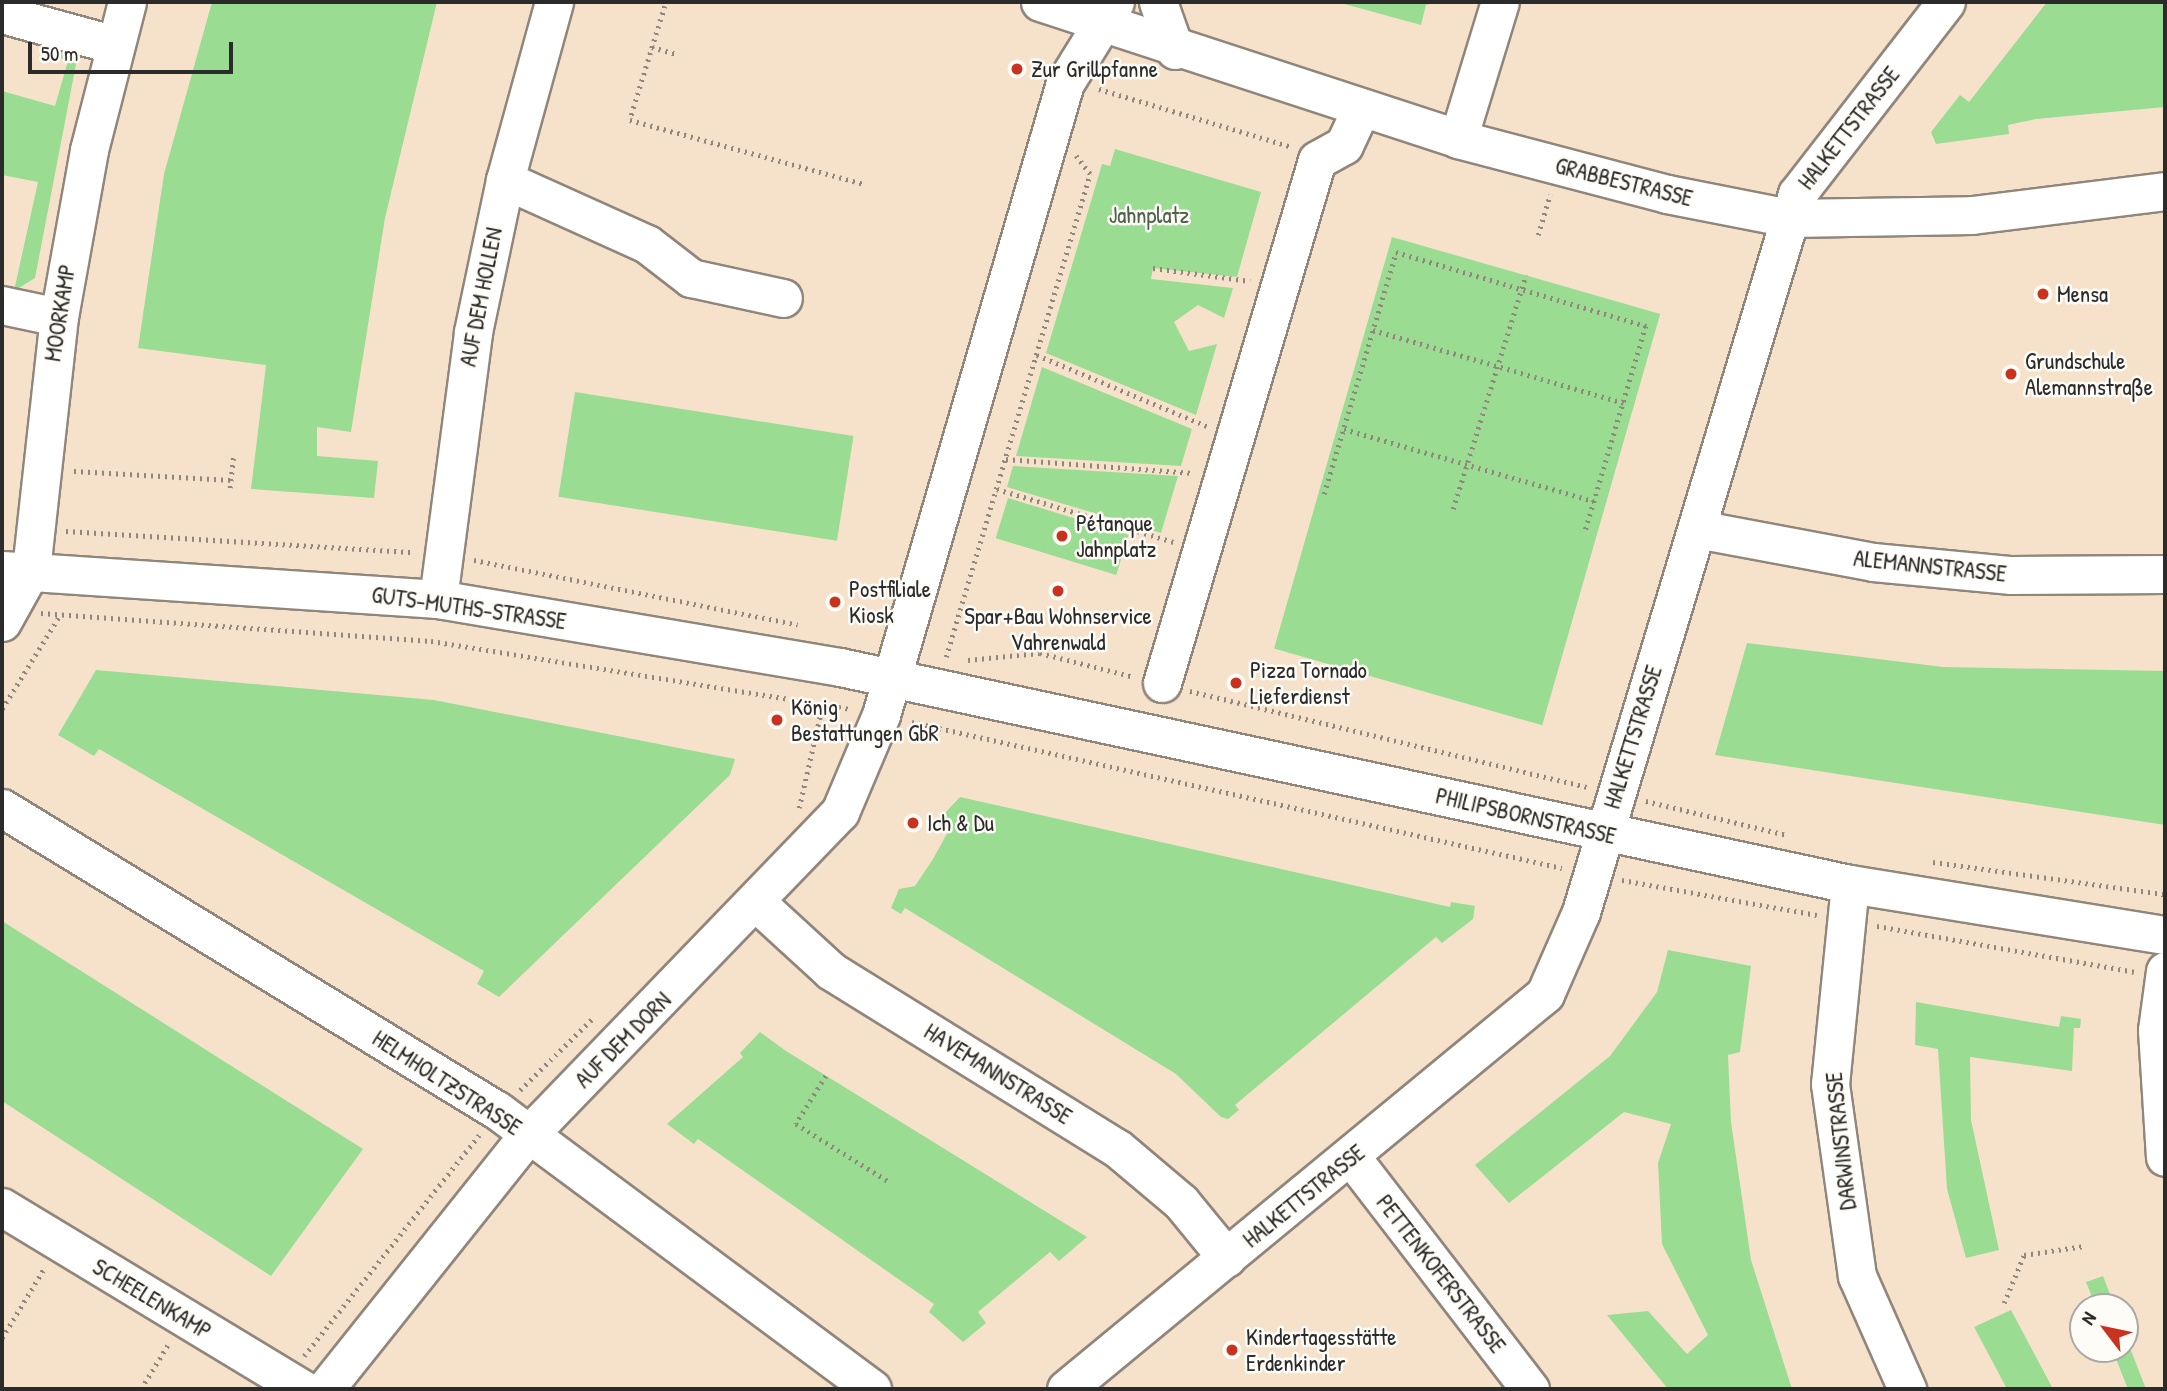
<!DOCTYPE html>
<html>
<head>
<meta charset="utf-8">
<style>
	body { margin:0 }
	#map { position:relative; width:2167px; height:1391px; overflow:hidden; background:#f6e2cb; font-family:"Patrick Hand",sans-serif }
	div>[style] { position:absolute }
	.green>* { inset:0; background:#9bdc93; transform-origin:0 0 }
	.path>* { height:4.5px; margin-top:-2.25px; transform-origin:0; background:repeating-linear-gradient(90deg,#90867b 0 2px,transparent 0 7px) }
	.roads { filter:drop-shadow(2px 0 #90867b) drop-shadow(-2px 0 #90867b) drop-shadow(0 2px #90867b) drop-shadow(0 -2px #90867b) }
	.minor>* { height:37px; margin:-18.5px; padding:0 18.5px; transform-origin:18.5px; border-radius:18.5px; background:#fff }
	.dots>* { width:19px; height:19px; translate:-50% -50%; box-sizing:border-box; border:4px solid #fdfcf7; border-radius:50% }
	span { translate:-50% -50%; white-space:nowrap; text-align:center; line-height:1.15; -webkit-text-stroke:5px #fdfcf7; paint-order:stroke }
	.poi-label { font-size:23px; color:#2b2b2b }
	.left { translate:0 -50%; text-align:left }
	.street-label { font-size:23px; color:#2b2b2b }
	.park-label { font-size:23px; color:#4d604a }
	.frame { position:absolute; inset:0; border:4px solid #2b2b2b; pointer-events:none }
	.north { position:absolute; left:2069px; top:1293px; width:70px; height:70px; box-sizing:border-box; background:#fdfcf7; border:2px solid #a9a8a5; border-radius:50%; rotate:302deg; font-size:19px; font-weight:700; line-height:28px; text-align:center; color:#2b2b2b }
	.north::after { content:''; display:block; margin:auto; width:24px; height:32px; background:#c8321e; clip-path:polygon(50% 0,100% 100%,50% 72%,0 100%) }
	.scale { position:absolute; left:28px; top:42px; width:205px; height:32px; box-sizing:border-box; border:4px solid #2b2b2b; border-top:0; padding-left:9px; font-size:21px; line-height:24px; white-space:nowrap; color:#2b2b2b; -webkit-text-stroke:5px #fdfcf7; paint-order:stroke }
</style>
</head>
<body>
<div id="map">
	<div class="green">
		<div style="clip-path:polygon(212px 2px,437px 2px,385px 218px,351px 432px,317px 427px,317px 456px,378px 461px,374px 498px,251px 489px,266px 365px,138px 348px,164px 174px)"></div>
		<div style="clip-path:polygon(1337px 2px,1436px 2px,1426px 5px,1421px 25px)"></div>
		<div style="clip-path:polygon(2047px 2px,2165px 2px,2165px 107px,2036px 119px,2008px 125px,2009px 134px,1936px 144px,1931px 132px,1960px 95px,1969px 102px)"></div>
		<div style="clip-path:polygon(61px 44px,78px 54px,35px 278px,14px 291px,38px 182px,2px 175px,2px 91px,55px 106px,68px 61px,57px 57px)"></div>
		<div style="clip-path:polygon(1115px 149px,1261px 192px,1237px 277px,1153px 268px,1151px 279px,1233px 288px,1224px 318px,1198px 305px,1174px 322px,1189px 351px,1217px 344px,1196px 415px,1046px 353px,1102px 164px,1110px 166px)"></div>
		<div style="left:1392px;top:237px;width:279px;height:428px;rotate:16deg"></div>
		<div style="clip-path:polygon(1042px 367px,1192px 429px,1181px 466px,1016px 456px)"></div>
		<div style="left:575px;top:392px;width:282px;height:106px;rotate:9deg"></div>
		<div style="clip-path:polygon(1013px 466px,1178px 476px,1161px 533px,1007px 487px)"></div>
		<div style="left:1008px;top:498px;width:126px;height:42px;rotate:17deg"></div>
		<div style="clip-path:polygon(1747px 643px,1943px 667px,2165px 671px,2165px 825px,1715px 755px)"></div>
		<div style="clip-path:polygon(96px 670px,434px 700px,735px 759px,730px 775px,499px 997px,477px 984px,484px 971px,99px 749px,94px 756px,58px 735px)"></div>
		<div style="clip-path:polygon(960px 797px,1450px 907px,1451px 902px,1475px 906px,1473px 919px,1442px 943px,1436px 937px,1235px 1105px,1239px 1110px,1228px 1119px,1221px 1117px,1176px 1074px,905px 908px,901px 914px,891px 908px,899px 889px,915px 886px,933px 859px,950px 828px,944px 814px)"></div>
		<div style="clip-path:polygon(2px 921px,363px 1149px,271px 1276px,2px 1101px)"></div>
		<div style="clip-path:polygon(1668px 950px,1751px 966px,1740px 1052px,1728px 1055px,1731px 1122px,1751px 1260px,1792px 1389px,1668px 1389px,1607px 1315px,1648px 1311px,1687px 1354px,1708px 1335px,1662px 1244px,1658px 1163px,1671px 1124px,1624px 1112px,1509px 1203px,1475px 1165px,1610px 1056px,1657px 992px)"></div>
		<div style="clip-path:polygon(1916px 1002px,2059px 1027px,2061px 1016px,2081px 1019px,2080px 1028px,2074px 1028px,2072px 1071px,1970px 1057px,1971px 1120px,1999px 1250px,1966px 1258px,1947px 1189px,1938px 1049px,1915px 1045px)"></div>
		<div style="clip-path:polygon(760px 1032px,786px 1051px,1087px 1237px,1059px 1261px,1050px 1252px,978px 1312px,986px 1323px,963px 1342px,929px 1312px,934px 1304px,698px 1139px,694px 1144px,667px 1124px,743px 1057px,740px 1053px)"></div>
		<div style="clip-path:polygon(2103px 1276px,2115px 1307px,2096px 1307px,2086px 1282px)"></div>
		<div style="clip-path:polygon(2011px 1310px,2053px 1389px,2007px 1389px,1974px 1327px)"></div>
		<div style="clip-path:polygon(2125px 1334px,2125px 1335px,2146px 1389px,2128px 1389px,2112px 1349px,2125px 1349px)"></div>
	</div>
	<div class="path">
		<div style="left:665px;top:6px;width:119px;rotate:107.1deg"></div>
		<div style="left:630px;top:120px;width:243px;rotate:15.3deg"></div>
		<div style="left:652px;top:47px;width:25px;rotate:16deg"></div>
		<div style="left:1099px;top:89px;width:202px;rotate:16.7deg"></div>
		<div style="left:1538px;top:235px;width:42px;rotate:-73.3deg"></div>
		<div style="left:1153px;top:268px;width:98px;rotate:7.6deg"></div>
		<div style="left:1373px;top:330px;width:261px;rotate:16.2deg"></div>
		<div style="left:1037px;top:355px;width:184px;rotate:22.7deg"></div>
		<div style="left:1344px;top:429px;width:260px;rotate:16.1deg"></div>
		<div style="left:1006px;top:459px;width:188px;rotate:4.3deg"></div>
		<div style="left:74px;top:471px;width:157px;rotate:3.3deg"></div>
		<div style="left:230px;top:488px;width:31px;rotate:-84deg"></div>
		<div style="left:997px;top:489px;width:185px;rotate:16.7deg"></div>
		<div style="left:1324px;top:494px;width:252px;rotate:-73.4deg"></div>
		<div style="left:1396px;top:252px;width:261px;rotate:16.5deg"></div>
		<div style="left:1646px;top:326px;width:215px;rotate:106.5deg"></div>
		<div style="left:1453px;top:509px;width:245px;rotate:-72.7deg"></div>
		<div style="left:66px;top:531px;width:348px;rotate:3.5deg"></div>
		<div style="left:474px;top:560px;width:330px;rotate:11.3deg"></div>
		<div style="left:41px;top:613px;width:391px;rotate:4.1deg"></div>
		<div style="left:431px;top:641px;width:426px;rotate:9.2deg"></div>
		<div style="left:946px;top:657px;width:504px;rotate:-73.4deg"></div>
		<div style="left:1090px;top:174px;width:23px;rotate:-128deg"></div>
		<div style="left:968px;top:660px;width:72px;rotate:-5.6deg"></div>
		<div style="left:1040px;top:653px;width:94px;rotate:14.2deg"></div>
		<div style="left:1190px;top:691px;width:408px;rotate:13.6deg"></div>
		<div style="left:2px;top:709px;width:110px;rotate:-58.3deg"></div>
		<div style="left:912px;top:722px;width:666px;rotate:12.66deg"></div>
		<div style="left:1646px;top:801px;width:145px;rotate:13.6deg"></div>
		<div style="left:799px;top:808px;width:108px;rotate:-77.1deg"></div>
		<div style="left:1933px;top:862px;width:234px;rotate:7.9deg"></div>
		<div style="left:1622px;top:880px;width:198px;rotate:10.2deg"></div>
		<div style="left:1877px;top:926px;width:261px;rotate:10.1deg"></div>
		<div style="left:826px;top:1076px;width:57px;rotate:122deg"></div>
		<div style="left:796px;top:1124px;width:108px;rotate:31.8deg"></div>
		<div style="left:520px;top:1090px;width:103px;rotate:-44.6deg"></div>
		<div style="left:2004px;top:1303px;width:52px;rotate:-67.4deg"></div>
		<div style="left:2024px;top:1255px;width:61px;rotate:-8.5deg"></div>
		<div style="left:2px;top:1338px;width:83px;rotate:-58.8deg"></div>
		<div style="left:304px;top:1356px;width:282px;rotate:-51.6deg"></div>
		<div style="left:141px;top:1389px;width:54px;rotate:-58.7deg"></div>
	</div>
	<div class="roads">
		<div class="minor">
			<div style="left:1040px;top:2px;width:440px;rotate:18.1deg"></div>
			<div style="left:1458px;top:139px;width:216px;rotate:14.7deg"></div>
			<div style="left:1667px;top:194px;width:124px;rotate:11.1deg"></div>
			<div style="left:1789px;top:218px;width:183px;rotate:-0.9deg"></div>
			<div style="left:1972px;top:215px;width:194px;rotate:-7.1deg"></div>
			<div style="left:1158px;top:2px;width:51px;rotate:70.5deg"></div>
			<div style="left:2px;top:14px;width:117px;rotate:15.3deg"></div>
			<div style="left:1458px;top:139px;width:143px;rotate:-73deg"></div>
			<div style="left:505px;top:180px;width:156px;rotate:24.3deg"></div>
			<div style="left:647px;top:244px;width:56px;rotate:37.7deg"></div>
			<div style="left:691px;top:278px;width:94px;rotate:12.3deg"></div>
			<div style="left:2px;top:305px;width:58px;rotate:11.9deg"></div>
			<div style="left:1697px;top:529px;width:179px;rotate:10.6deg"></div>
			<div style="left:1873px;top:562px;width:139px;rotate:5.4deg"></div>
			<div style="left:2011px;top:575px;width:154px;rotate:-0.4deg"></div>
			<div style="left:2px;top:570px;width:437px;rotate:3.8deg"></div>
			<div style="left:438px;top:599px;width:408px;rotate:9.6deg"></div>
			<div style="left:840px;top:667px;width:1033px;rotate:12.13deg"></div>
			<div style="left:1850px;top:884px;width:319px;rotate:9.2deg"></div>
			<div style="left:438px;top:599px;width:269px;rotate:-82.5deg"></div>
			<div style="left:473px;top:332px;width:155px;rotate:-78.1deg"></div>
			<div style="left:505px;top:180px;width:185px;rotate:-74.6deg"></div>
			<div style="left:2px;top:622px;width:60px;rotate:-60.9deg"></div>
			<div style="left:31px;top:570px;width:255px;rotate:-83.7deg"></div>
			<div style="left:59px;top:317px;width:170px;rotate:-79.8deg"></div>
			<div style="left:89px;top:150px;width:153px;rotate:-75.6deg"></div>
			<div style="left:1162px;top:683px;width:545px;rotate:-73.49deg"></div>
			<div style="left:1317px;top:160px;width:31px;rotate:-29deg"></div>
			<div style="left:1344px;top:145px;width:38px;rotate:-65deg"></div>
			<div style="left:2px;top:808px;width:581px;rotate:31.42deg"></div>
			<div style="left:498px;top:1111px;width:466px;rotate:36.6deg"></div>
			<div style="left:1850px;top:884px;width:201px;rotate:95.7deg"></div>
			<div style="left:1830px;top:1084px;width:194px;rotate:82deg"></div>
			<div style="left:1857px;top:1276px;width:124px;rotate:66.1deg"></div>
			<div style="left:758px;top:904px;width:99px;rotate:42.5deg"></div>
			<div style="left:831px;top:971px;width:336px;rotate:31.8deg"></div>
			<div style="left:1117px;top:1148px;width:84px;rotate:40.2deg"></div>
			<div style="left:1181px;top:1202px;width:72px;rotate:50.6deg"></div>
			<div style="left:2165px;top:971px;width:60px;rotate:97.7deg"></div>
			<div style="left:2157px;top:1030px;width:127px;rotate:86.4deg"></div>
			<div style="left:1352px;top:1158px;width:292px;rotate:52.4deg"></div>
			<div style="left:2px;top:1207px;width:351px;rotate:31.2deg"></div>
			<div style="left:325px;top:1389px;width:325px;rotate:-51.4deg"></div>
			<div style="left:528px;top:1135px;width:449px;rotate:-46deg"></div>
			<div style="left:840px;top:812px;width:105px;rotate:-67.1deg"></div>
			<div style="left:881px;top:715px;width:658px;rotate:-73.77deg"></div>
			<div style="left:1065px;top:83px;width:95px;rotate:-58.3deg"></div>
			<div style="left:1066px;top:1389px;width:621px;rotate:-39.51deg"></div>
			<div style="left:1545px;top:994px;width:90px;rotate:-66.3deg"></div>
			<div style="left:1581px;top:912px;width:750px;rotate:-73.26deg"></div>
			<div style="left:1797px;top:194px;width:243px;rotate:-52.2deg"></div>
		</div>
	</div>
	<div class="dots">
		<div style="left:1017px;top:69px;background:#c8321e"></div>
		<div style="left:2043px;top:294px;background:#c8321e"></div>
		<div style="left:2011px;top:374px;background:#c8321e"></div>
		<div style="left:1062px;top:536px;background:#c8321e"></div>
		<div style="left:1058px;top:591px;background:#c8321e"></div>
		<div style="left:835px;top:602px;background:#c8321e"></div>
		<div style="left:1236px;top:683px;background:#c8321e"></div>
		<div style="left:777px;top:720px;background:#c8321e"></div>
		<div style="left:913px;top:823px;background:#c8321e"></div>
		<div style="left:1232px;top:1350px;background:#c8321e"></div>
	</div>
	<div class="poi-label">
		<span class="left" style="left:1031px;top:69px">Zur Grillpfanne</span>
		<span class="left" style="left:2057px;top:294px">Mensa</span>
		<span class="left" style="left:2025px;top:374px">Grundschule<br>Alemannstraße</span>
		<span class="left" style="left:1076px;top:536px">Pétanque<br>Jahnplatz</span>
		<span class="left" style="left:849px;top:602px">Postfiliale<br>Kiosk</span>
		<span style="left:1058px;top:629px">Spar+Bau Wohnservice<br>Vahrenwald</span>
		<span class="left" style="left:1250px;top:683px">Pizza Tornado<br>Lieferdienst</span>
		<span class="left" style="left:791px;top:720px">König<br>Bestattungen GbR</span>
		<span class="left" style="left:927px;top:823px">Ich &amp; Du</span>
		<span class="left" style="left:1246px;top:1350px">Kindertagesstätte<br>Erdenkinder</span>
	</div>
	<div class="street-label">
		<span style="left:1849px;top:128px;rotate:-52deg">HALKETTSTRASSE</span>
		<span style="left:1624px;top:182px;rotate:14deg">GRABBESTRASSE</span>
		<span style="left:481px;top:297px;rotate:-79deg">AUF DEM HOLLEN</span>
		<span style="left:60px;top:313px;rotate:-81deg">MOORKAMP</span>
		<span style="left:1930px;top:566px;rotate:6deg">ALEMANNSTRASSE</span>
		<span style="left:469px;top:608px;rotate:8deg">GUTS-MUTHS-STRASSE</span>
		<span style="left:1633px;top:737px;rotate:-73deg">HALKETTSTRASSE</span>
		<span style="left:1526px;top:816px;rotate:13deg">PHILIPSBORNSTRASSE</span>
		<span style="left:623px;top:1040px;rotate:-45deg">AUF DEM DORN</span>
		<span style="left:998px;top:1074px;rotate:32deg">HAVEMANNSTRASSE</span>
		<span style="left:447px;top:1083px;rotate:33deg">HELMHOLTZSTRASSE</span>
		<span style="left:1841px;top:1141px;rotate:-96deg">DARWINSTRASSE</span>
		<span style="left:1304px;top:1196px;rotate:-39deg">HALKETTSTRASSE</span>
		<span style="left:1441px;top:1274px;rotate:52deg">PETTENKOFERSTRASSE</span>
		<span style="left:152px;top:1299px;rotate:31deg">SCHEELENKAMP</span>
	</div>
	<div class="park-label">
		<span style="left:1149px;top:215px">Jahnplatz</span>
	</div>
	<div class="frame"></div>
	<div class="north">N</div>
	<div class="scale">50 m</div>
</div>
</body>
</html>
